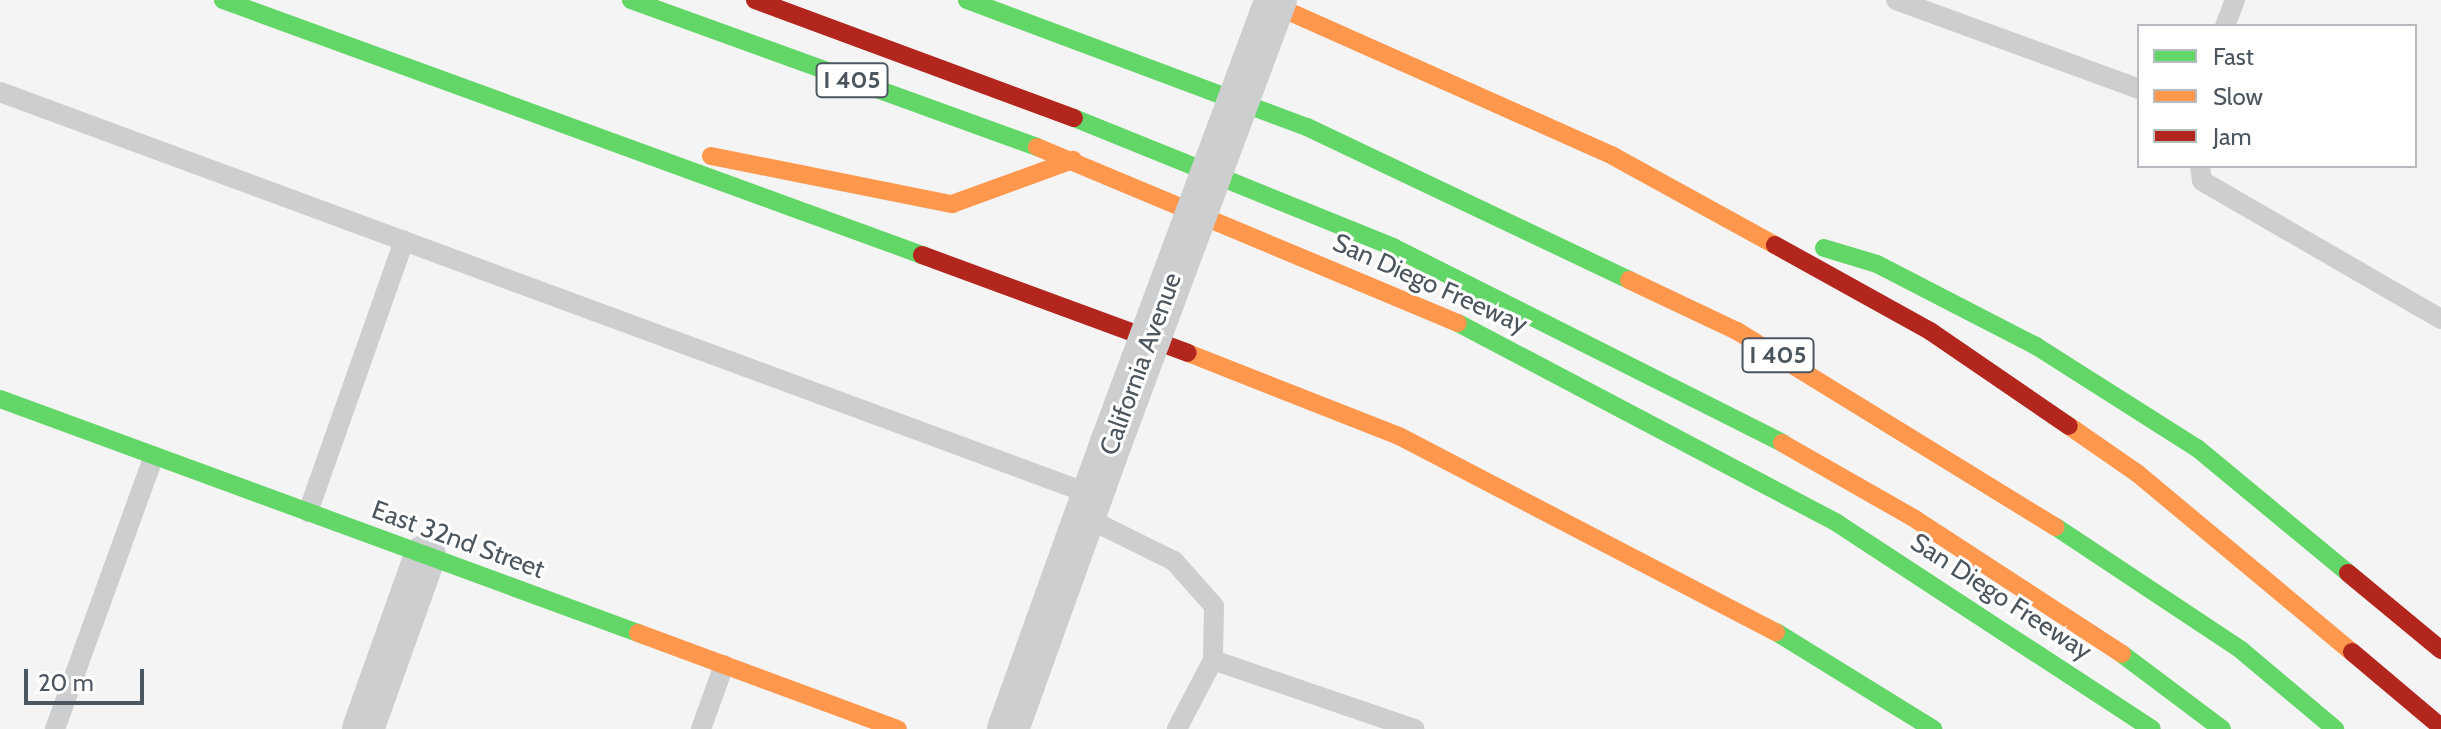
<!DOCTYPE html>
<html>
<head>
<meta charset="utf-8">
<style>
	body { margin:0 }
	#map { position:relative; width:2441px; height:729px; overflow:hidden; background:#f4f4f4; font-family:Cabin,sans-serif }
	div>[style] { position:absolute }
	.lane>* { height:20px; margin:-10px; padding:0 10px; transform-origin:10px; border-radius:10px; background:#cccecf }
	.street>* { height:42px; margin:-21px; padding:0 21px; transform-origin:21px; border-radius:21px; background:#cccecf }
	.fast>* { height:18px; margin:-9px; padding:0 9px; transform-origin:9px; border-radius:9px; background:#63d668 }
	.slow>* { height:18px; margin:-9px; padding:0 9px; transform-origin:9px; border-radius:9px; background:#ff974d }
	.jam>* { height:18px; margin:-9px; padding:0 9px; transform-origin:9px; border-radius:9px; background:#b3261e }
	.street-bridge>* { height:42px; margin:-21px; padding:0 21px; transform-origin:21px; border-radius:21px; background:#cccecf }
	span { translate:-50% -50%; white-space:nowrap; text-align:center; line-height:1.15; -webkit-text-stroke:6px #fff; paint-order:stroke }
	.shield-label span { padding:2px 6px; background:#fff; border:2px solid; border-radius:6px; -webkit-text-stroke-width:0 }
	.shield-label { font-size:24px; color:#4c565f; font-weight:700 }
	.street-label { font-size:26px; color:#4c565f }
	.legend { position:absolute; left:2137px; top:24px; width:280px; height:144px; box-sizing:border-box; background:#fff; border:2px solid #b7bbbf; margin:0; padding:10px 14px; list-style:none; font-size:24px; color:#4c565f }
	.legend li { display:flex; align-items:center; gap:16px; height:40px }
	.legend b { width:40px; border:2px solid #b7bbbf }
	.scale { position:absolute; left:24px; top:669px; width:120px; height:36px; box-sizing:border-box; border:4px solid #4c565f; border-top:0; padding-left:10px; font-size:24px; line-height:28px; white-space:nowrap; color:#4c565f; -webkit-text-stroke:6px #fff; paint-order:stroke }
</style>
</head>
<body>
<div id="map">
	<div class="lane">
		<div style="left:1896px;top:0;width:259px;rotate:20.1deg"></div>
		<div style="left:2225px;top:26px;width:28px;rotate:-69deg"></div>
		<div style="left:0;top:92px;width:1165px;rotate:20.24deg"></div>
		<div style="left:2200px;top:166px;width:15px;rotate:82deg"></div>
		<div style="left:2202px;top:181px;width:276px;rotate:30deg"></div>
		<div style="left:308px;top:512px;width:288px;rotate:-70.5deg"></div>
		<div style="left:1085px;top:517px;width:99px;rotate:26.3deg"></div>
		<div style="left:1174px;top:561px;width:60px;rotate:48.4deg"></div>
		<div style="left:1214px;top:606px;width:54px;rotate:91.1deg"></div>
		<div style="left:1213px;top:660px;width:78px;rotate:117.6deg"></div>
		<div style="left:1213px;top:660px;width:213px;rotate:18.9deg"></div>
		<div style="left:55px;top:729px;width:290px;rotate:-70.1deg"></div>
		<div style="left:701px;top:729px;width:68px;rotate:-70.2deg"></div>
	</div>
	<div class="street">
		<div style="left:363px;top:729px;width:184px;rotate:-70.3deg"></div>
		<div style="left:1008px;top:729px;width:304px;rotate:-70.2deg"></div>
	</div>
	<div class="fast">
		<div style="left:223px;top:0;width:744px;rotate:20.04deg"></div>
		<div style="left:631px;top:0;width:432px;rotate:19.9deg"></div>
		<div style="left:967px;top:0;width:363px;rotate:20.5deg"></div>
		<div style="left:1307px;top:127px;width:357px;rotate:25.4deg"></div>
		<div style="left:1074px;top:118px;width:344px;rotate:22deg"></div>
		<div style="left:1393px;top:247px;width:436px;rotate:26.7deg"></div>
		<div style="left:1824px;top:248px;width:55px;rotate:16.8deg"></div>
		<div style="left:1877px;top:264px;width:179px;rotate:27.3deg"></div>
		<div style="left:2036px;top:346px;width:191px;rotate:32.4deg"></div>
		<div style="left:2197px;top:448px;width:196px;rotate:39.6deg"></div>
		<div style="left:1458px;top:323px;width:429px;rotate:27.8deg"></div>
		<div style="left:1837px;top:523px;width:376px;rotate:33.2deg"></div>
		<div style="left:0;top:399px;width:680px;rotate:20.14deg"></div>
		<div style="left:2056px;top:527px;width:222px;rotate:33.6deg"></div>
		<div style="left:2241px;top:650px;width:123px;rotate:40deg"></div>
		<div style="left:1776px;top:632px;width:185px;rotate:31.7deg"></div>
		<div style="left:2122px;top:654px;width:125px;rotate:36.9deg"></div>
	</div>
	<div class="slow">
		<div style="left:1263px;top:0;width:383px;rotate:24deg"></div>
		<div style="left:1613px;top:156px;width:185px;rotate:28.8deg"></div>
		<div style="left:1037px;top:147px;width:456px;rotate:22.7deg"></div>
		<div style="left:711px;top:156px;width:246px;rotate:11.3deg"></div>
		<div style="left:952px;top:204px;width:129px;rotate:-20deg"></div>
		<div style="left:1629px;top:280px;width:119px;rotate:25.3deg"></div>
		<div style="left:1737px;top:331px;width:374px;rotate:31.6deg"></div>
		<div style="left:1188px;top:353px;width:227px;rotate:21.5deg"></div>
		<div style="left:1399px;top:436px;width:425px;rotate:27.5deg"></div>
		<div style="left:2069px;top:426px;width:83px;rotate:34.7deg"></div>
		<div style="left:2137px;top:473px;width:280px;rotate:39.8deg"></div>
		<div style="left:1782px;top:443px;width:153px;rotate:29.7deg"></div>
		<div style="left:1915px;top:519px;width:247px;rotate:33.1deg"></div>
		<div style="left:638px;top:633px;width:277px;rotate:20.3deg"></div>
	</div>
	<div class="jam">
		<div style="left:755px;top:0;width:340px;rotate:20.3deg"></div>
		<div style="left:1775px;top:245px;width:177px;rotate:29deg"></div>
		<div style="left:1930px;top:331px;width:168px;rotate:34.4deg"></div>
		<div style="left:922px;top:255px;width:283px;rotate:20.2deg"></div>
		<div style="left:2348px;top:573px;width:121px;rotate:39.6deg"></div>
		<div style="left:2352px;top:652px;width:116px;rotate:40.1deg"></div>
	</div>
	<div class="street-bridge">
		<div style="left:1111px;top:443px;width:473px;rotate:-69.6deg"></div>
	</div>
	<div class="shield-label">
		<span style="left:852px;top:80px">I 405</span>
		<span style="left:1778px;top:355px">I 405</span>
	</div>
	<div class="street-label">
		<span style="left:1430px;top:284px;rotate:24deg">San Diego Freeway</span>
		<span style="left:1141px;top:364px;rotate:-70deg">California Avenue</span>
		<span style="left:458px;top:540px;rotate:20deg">East 32nd Street</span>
		<span style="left:2001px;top:597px;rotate:33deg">San Diego Freeway</span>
	</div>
	<ul class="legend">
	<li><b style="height:10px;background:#63d668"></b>Fast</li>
	<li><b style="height:10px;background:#ff974d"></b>Slow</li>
	<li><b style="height:10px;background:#b3261e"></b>Jam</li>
	</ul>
	<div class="scale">20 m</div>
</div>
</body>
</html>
